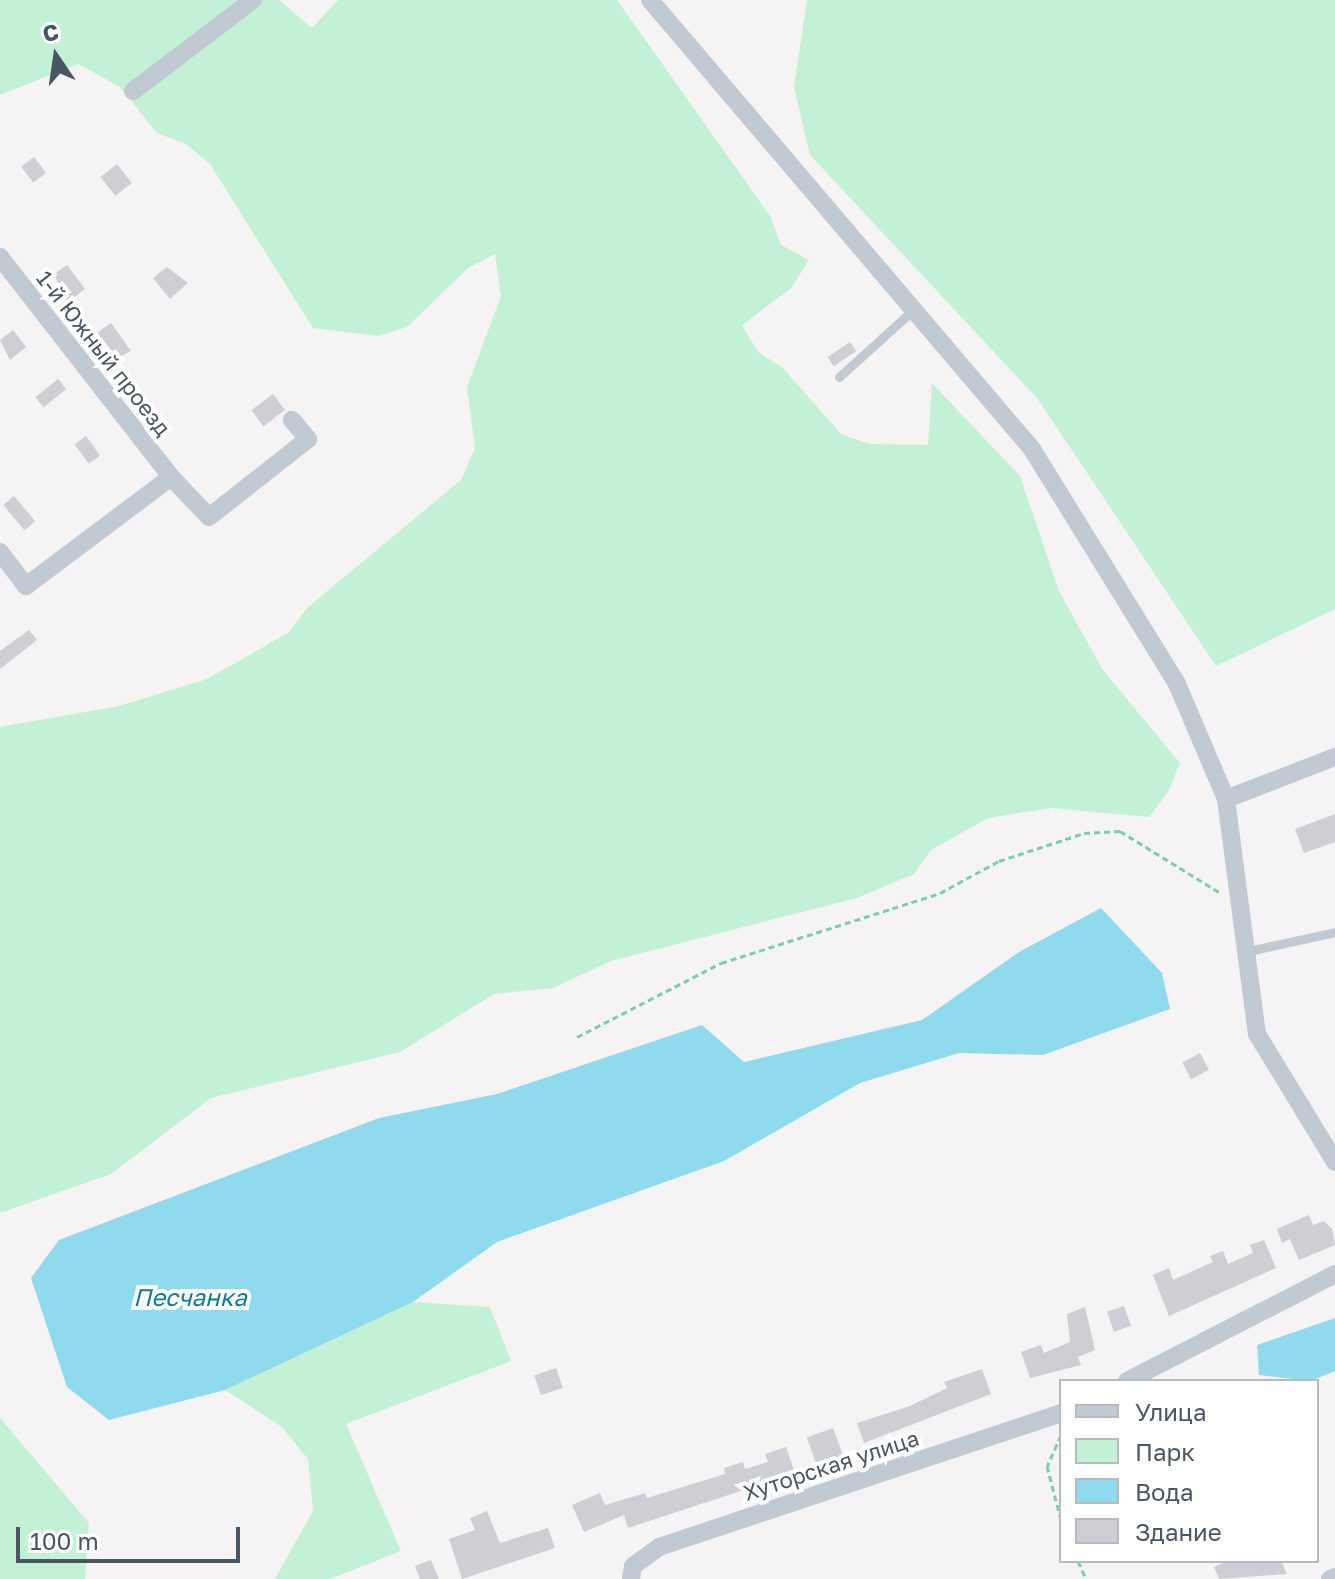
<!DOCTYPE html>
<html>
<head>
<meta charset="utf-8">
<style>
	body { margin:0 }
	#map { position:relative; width:1335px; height:1579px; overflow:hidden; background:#f5f3f3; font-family:"Golos Text",sans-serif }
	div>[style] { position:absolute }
	.green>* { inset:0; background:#c3f1d5 }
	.water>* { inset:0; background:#90daee }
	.building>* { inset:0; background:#cdcfd5; transform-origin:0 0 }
	.path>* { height:3px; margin-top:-1.5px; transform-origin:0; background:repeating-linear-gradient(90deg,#7ad0a6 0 6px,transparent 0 10px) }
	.service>* { height:9px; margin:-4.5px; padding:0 4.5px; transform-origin:4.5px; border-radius:4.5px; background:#c1cad2 }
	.minor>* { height:18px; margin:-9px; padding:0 9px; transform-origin:9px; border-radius:9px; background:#c1cad2 }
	span { translate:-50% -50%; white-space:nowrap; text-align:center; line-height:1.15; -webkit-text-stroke:8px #fff; paint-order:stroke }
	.street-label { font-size:22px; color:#4a5661 }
	.water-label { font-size:24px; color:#0c7c9b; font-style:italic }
	.legend { position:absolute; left:1059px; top:1379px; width:260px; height:184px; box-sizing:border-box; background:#fff; border:2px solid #b7bbc0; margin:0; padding:10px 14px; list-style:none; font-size:24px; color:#4a5661 }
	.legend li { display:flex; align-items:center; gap:16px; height:40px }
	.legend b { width:40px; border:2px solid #b7bbc0 }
	.north { position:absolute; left:16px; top:16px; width:80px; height:80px; -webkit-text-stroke:6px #fff; paint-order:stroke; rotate:347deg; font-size:22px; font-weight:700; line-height:32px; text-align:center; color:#4a5661 }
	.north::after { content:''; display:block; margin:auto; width:28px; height:36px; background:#4a5661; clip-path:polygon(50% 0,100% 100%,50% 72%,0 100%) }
	.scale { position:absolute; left:16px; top:1527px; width:224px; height:36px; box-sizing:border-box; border:4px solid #4a5661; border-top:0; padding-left:10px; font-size:24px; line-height:28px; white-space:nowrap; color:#4a5661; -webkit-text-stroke:6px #fff; paint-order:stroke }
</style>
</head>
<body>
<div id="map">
	<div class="green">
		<div style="clip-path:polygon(0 0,279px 0,312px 28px,338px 0,617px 0,770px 216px,781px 245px,809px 260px,791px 288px,742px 325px,758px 352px,783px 368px,841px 434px,869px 444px,928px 445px,932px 383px,1020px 476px,1059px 591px,1102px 669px,1180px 763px,1168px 792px,1149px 817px,1051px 808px,988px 818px,931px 850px,914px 874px,857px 898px,611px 961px,553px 988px,494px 994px,400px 1052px,211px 1098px,111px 1174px,0 1213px,0 727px,119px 706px,207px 679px,288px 633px,307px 608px,461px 480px,475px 448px,467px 387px,501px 296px,495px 254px,468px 268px,407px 327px,378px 336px,313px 328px,210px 164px,186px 144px,157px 133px,120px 87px,78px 64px,0 95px)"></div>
		<div style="clip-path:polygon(807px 0,1335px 0,1335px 609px,1216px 666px,1037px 398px,810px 155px,794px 87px)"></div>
		<div style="clip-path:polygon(413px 1302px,490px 1307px,511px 1361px,346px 1424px,401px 1551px,330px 1579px,275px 1579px,313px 1511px,308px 1459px,282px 1427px,225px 1390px)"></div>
		<div style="clip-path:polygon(0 1418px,89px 1523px,85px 1579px,0 1579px)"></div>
	</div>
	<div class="water">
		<div style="clip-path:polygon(1101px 908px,1162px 973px,1170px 1009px,1043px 1055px,959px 1053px,860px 1083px,724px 1161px,497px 1242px,413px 1302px,225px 1390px,109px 1420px,67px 1387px,31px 1278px,59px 1240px,379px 1118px,497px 1094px,702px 1025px,744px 1062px,922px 1020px,1019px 952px)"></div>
		<div style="clip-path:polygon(1335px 1318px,1335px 1371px,1310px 1381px,1259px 1375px,1257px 1345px)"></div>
	</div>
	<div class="building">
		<div style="left:34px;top:157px;width:20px;height:16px;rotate:53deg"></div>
		<div style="left:117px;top:164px;width:24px;height:21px;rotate:52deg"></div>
		<div style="clip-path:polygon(67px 265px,85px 289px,67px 303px,54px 274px)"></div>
		<div style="clip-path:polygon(167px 267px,188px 283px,170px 299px,153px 278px)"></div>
		<div style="clip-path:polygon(111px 323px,131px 351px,107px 363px,96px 348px,104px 343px,97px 333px)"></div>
		<div style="clip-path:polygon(13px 330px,26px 347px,10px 360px,0 340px)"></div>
		<div style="left:850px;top:342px;width:11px;height:27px;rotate:56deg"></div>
		<div style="left:58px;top:379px;width:13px;height:29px;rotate:51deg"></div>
		<div style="left:273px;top:394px;width:20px;height:27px;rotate:53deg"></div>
		<div style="left:86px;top:436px;width:24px;height:14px;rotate:54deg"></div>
		<div style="left:14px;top:496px;width:33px;height:14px;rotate:50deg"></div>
		<div style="clip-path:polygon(29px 630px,37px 640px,0 669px,0 651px)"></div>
		<div style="clip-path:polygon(1335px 814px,1335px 842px,1304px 853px,1295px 829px)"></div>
		<div style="left:1200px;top:1053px;width:19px;height:20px;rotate:62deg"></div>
		<div style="clip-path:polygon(1309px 1215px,1313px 1225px,1324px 1221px,1332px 1229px,1335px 1245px,1299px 1260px,1290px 1239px,1282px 1243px,1277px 1229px)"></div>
		<div style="clip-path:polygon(1264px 1240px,1276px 1268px,1169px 1316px,1153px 1275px,1169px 1268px,1173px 1280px,1213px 1262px,1210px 1256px,1223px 1251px,1228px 1264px,1253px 1253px,1250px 1245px)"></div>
		<div style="left:1124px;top:1306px;width:21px;height:18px;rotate:71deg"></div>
		<div style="clip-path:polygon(1085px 1307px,1095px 1350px,1078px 1357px,1081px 1365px,1030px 1378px,1021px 1352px,1041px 1345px,1044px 1353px,1070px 1342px,1067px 1314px)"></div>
		<div style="left:556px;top:1368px;width:21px;height:23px;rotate:71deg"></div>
		<div style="clip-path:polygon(982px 1369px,991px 1394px,864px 1443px,857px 1423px,910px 1406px,947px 1388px,944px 1382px)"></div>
		<div style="left:833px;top:1428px;width:32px;height:28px;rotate:70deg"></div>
		<div style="clip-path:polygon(786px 1447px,795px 1473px,628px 1528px,624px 1515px,584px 1532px,572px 1505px,600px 1493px,605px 1505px,645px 1493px,647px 1498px,725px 1474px,724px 1468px,743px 1462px,745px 1469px,768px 1462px,765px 1454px)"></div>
		<div style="clip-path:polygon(487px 1511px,500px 1543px,548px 1528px,555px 1548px,462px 1579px,449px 1539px,475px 1530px,470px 1518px)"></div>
		<div style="clip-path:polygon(431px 1560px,439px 1579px,420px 1579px,415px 1566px)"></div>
		<div style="clip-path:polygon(1228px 1561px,1281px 1561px,1287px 1574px,1219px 1579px,1214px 1567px)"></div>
	</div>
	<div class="path">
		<div style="left:577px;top:1037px;width:162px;rotate:-27.2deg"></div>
		<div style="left:721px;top:963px;width:230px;rotate:-17.7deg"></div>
		<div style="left:940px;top:893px;width:67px;rotate:-28.5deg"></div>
		<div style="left:999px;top:861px;width:89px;rotate:-18.2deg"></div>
		<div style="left:1084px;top:833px;width:36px;rotate:-3deg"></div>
		<div style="left:1120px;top:831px;width:120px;rotate:31.7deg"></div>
		<div style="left:1061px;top:1435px;width:34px;rotate:114deg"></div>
		<div style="left:1047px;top:1466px;width:56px;rotate:75.5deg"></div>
		<div style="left:1078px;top:1561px;width:20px;rotate:66deg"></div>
	</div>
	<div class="service">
		<div style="left:839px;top:377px;width:100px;rotate:-42.2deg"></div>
		<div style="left:1244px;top:952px;width:93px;rotate:-12.4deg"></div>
	</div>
	<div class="minor">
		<div style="left:650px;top:0;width:590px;rotate:49.61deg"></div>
		<div style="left:1032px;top:449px;width:276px;rotate:58.3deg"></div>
		<div style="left:1177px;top:684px;width:125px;rotate:66.9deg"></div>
		<div style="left:1226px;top:799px;width:237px;rotate:82.5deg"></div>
		<div style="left:1257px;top:1034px;width:150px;rotate:58.6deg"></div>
		<div style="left:133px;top:91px;width:151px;rotate:-37.2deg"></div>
		<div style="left:0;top:257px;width:279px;rotate:52.1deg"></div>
		<div style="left:171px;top:477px;width:55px;rotate:46.5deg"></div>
		<div style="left:209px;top:517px;width:126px;rotate:-38.2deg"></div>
		<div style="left:308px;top:439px;width:25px;rotate:-130deg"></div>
		<div style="left:0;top:552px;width:43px;rotate:52.6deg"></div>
		<div style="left:26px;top:586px;width:181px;rotate:-36.9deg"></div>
		<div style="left:1226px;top:799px;width:117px;rotate:-21.1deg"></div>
		<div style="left:1127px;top:1381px;width:234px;rotate:-27.2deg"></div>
		<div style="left:631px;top:1579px;width:13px;rotate:-81deg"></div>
		<div style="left:633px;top:1566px;width:32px;rotate:-36deg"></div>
		<div style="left:659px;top:1547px;width:424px;rotate:-18.4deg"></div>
		<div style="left:1330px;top:1579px;width:5px;rotate:-22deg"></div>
	</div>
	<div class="street-label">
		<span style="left:104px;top:353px;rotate:52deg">1-й Южный проезд</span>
		<span style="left:831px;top:1465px;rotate:-18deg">Хуторская улица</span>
	</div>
	<div class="water-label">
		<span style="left:190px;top:1297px">Песчанка</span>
	</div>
	<ul class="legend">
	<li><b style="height:10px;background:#c1cad2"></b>Улица</li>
	<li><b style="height:22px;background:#c3f1d5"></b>Парк</li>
	<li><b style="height:22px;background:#90daee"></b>Вода</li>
	<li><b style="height:22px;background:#cdcfd5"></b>Здание</li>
	</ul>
	<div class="north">С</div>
	<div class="scale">100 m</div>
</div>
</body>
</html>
